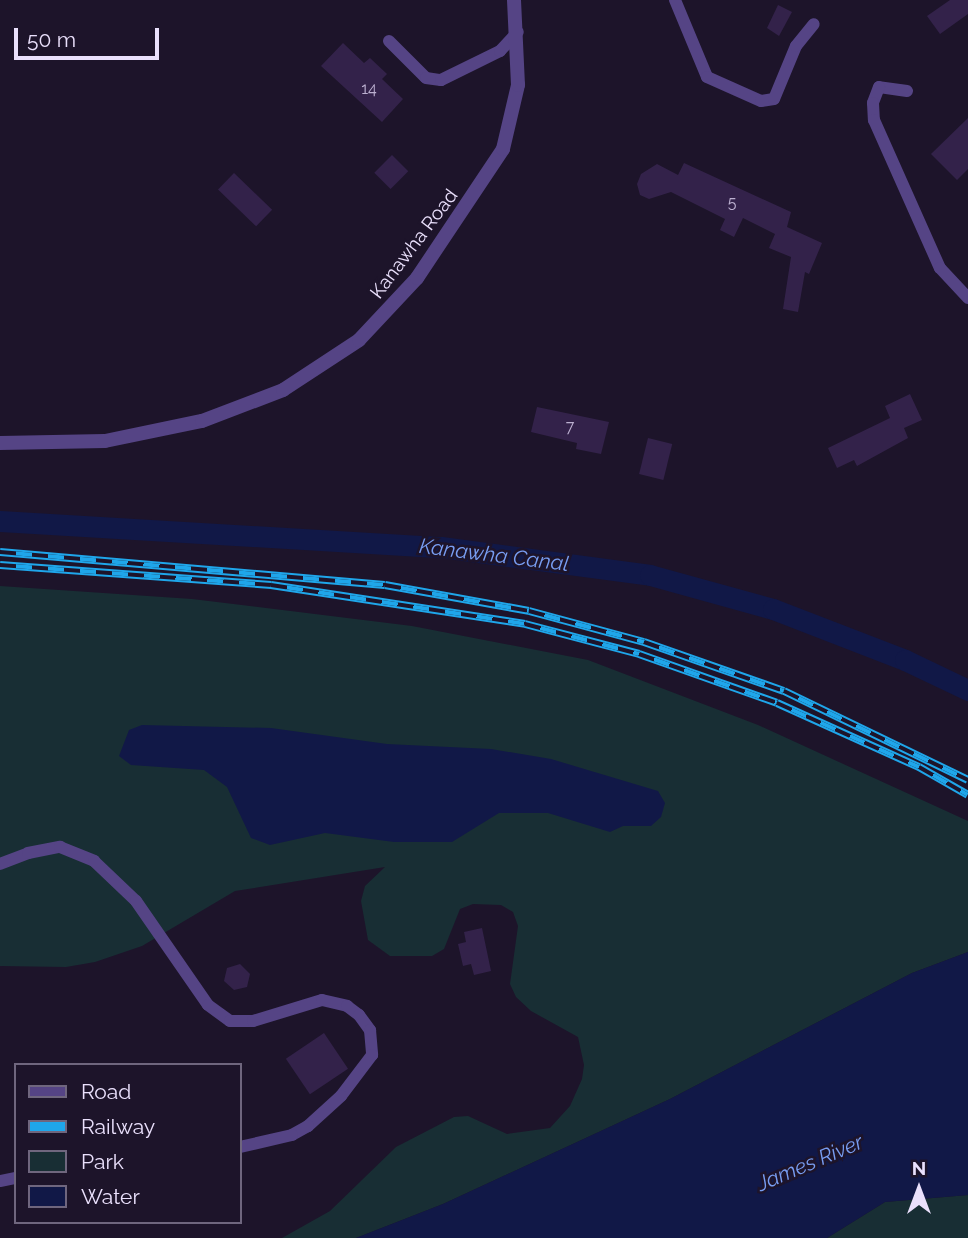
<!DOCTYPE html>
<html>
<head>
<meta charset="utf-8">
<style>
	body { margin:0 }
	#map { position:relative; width:968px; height:1238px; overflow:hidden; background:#1d142a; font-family:Raleway,sans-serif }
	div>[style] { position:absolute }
	.green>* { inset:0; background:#182e34 }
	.water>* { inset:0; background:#111847 }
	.canal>* { height:21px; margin:-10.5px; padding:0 10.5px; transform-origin:10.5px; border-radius:10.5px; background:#111847 }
	.building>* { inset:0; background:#33224a; transform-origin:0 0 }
	.service>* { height:12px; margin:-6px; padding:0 6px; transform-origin:6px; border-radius:6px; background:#554485 }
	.minor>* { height:14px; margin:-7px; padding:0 7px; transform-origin:7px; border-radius:7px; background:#554485 }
	.rail>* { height:8px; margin-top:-4px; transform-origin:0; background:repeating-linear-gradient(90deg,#1d142a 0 16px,#1fa6ea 0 32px); box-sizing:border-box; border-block:2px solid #1fa6ea }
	span { translate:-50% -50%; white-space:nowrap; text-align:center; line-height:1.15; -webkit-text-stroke:5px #1d142a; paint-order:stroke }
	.number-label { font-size:16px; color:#bcb0d0 }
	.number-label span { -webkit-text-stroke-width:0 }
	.street-label { font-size:19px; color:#eae0fc }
	.water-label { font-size:21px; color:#789df2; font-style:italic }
	.legend { position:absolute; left:14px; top:1063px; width:228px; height:161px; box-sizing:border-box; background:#1d142a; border:2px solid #6f667e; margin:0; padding:9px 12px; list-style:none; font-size:21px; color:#eae0fc }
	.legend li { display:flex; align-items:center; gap:14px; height:35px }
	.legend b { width:35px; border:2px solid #6f667e }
	.north { position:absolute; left:884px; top:1154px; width:70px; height:70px; -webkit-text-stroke:5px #1d142a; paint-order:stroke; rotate:0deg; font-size:19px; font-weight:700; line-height:28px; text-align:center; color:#eae0fc }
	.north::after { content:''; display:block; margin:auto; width:24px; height:32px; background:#eae0fc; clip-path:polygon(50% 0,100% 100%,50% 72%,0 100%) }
	.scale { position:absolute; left:14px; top:28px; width:145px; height:32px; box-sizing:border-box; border:4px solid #eae0fc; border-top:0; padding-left:9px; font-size:21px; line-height:24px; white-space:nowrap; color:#eae0fc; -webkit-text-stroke:5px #1d142a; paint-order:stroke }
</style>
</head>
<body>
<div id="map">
	<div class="green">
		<div style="clip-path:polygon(0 586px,192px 599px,412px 626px,588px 660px,758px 725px,968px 821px,968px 952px,912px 973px,670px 1099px,443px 1204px,356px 1238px,282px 1238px,330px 1211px,396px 1147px,454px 1117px,468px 1116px,507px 1134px,550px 1128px,570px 1106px,582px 1079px,584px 1065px,578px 1037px,531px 1011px,516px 997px,510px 984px,518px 926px,513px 912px,501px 905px,473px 904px,460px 909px,444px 949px,432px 956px,390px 956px,368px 940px,361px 901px,365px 886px,385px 867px,235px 891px,142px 946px,95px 962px,66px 967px,0 966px)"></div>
		<div style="clip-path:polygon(968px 1195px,968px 1238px,827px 1238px,885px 1202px)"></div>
	</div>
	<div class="water">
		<div style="clip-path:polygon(142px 725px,271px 728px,387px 744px,491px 749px,551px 759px,658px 791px,665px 803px,661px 817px,651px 826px,623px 826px,610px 832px,548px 813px,499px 813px,452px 842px,394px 842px,325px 833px,270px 845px,251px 838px,227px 787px,204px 770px,131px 765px,119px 756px,129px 730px)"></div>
		<div style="clip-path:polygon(968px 952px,968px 1195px,885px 1202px,827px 1238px,356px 1238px,443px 1204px,670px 1099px,912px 973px)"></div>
	</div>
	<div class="canal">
		<div style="left:0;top:521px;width:442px;rotate:3.4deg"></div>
		<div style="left:441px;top:547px;width:211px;rotate:7.6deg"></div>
		<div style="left:650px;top:575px;width:128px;rotate:15.5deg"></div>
		<div style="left:773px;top:609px;width:142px;rotate:21.1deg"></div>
		<div style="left:905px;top:660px;width:70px;rotate:25.5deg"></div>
	</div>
	<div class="building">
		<div style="clip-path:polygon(950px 0,968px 0,968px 14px,940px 34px,927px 16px)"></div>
		<div style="clip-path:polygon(778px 5px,792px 12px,779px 36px,767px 28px)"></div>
		<div style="clip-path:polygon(343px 43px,364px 63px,370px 58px,387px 74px,382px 79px,403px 99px,382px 122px,321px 66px)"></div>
		<div style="clip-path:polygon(968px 118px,968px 169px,957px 180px,931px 154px)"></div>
		<div style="left:392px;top:155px;width:23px;height:25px;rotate:45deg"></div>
		<div style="clip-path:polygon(684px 163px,791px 212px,787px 227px,822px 243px,809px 274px,805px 272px,798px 312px,783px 309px,791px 257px,769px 248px,775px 234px,743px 218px,734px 237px,720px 230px,725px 219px,671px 192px,649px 199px,640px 195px,637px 184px,641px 174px,657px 164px,678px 175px)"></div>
		<div style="left:234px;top:173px;width:53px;height:23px;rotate:44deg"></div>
		<div style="clip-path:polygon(910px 394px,922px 420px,904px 428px,908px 438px,857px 466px,854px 460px,837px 468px,828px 448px,890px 418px,885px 406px)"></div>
		<div style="clip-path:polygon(537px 407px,609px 422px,601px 454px,576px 449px,577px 443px,531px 432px)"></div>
		<div style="left:648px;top:438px;width:25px;height:37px;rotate:14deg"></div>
		<div style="clip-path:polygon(482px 928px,491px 971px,474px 975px,471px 964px,463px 966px,458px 944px,466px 942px,464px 932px)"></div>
		<div style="clip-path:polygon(240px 964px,250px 974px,247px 987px,234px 990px,224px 981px,227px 968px)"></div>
		<div style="left:324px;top:1033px;width:43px;height:46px;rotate:56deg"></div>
	</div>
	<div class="service">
		<div style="left:675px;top:0;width:83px;rotate:67.4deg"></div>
		<div style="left:707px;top:77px;width:59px;rotate:24deg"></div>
		<div style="left:761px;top:101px;width:13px;rotate:-9deg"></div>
		<div style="left:774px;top:99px;width:57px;rotate:-67.5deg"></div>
		<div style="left:796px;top:46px;width:28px;rotate:-51deg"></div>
		<div style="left:389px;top:41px;width:52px;rotate:45deg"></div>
		<div style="left:426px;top:78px;width:15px;rotate:8deg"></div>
		<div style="left:441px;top:80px;width:66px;rotate:-26.2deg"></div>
		<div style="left:500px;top:51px;width:26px;rotate:-47deg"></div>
		<div style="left:907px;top:91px;width:28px;rotate:-172deg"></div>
		<div style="left:879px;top:87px;width:17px;rotate:111deg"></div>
		<div style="left:873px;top:103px;width:17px;rotate:87deg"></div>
		<div style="left:874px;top:120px;width:162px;rotate:66deg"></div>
		<div style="left:940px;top:268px;width:41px;rotate:47deg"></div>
		<div style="left:0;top:864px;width:30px;rotate:-21deg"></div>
		<div style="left:28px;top:853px;width:33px;rotate:-11deg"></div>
		<div style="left:60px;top:847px;width:37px;rotate:22deg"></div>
		<div style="left:94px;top:861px;width:58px;rotate:43.6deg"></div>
		<div style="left:136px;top:901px;width:126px;rotate:55.3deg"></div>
		<div style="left:208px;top:1005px;width:27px;rotate:36deg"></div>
		<div style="left:230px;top:1021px;width:23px"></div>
		<div style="left:253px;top:1021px;width:72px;rotate:-16.9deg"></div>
		<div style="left:322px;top:1000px;width:26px;rotate:13deg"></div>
		<div style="left:347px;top:1006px;width:15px;rotate:37deg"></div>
		<div style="left:359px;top:1015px;width:19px;rotate:54deg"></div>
		<div style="left:370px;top:1030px;width:25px;rotate:85deg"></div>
		<div style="left:372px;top:1055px;width:51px;rotate:127.1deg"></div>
		<div style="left:341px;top:1096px;width:45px;rotate:137.7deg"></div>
		<div style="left:308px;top:1126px;width:18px;rotate:151deg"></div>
		<div style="left:292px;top:1135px;width:53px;rotate:167deg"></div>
		<div style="left:0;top:1181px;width:16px;rotate:-11deg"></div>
	</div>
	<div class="minor">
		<div style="left:0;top:443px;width:105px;rotate:-1.1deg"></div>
		<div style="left:105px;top:441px;width:99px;rotate:-11.7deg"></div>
		<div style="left:202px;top:421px;width:87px;rotate:-20.9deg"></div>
		<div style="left:283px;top:390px;width:91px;rotate:-33.3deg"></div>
		<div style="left:359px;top:340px;width:85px;rotate:-46.9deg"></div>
		<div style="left:417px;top:278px;width:155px;rotate:-56.3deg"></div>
		<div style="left:503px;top:149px;width:66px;rotate:-76.8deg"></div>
		<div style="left:518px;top:85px;width:85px;rotate:-92.7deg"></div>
	</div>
	<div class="rail">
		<div style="left:0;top:552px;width:386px;rotate:4.9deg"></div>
		<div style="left:385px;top:585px;width:146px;rotate:10.2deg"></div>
		<div style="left:529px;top:611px;width:119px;rotate:15.1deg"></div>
		<div style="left:644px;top:642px;width:148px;rotate:19.3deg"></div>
		<div style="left:784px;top:691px;width:204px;rotate:25.8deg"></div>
		<div style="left:0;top:565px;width:272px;rotate:4.2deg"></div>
		<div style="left:271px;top:585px;width:257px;rotate:8.7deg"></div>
		<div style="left:525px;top:624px;width:118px;rotate:14.7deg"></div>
		<div style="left:639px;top:654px;width:146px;rotate:19.5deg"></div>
		<div style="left:777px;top:703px;width:156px;rotate:24.3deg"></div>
		<div style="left:919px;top:767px;width:56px;rotate:29.7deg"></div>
	</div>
	<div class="number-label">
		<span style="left:369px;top:89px">14</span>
		<span style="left:732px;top:203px">5</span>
		<span style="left:570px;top:427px">7</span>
	</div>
	<div class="street-label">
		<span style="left:414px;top:244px;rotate:-53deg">Kanawha Road</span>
	</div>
	<div class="water-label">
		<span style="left:494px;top:555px;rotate:7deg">Kanawha Canal</span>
		<span style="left:810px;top:1163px;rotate:-23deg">James River</span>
	</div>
	<ul class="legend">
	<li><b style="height:9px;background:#554485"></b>Road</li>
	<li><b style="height:9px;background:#1fa6ea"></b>Railway</li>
	<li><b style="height:19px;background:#182e34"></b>Park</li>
	<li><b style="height:19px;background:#111847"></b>Water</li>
	</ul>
	<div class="north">N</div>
	<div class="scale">50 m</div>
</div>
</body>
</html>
